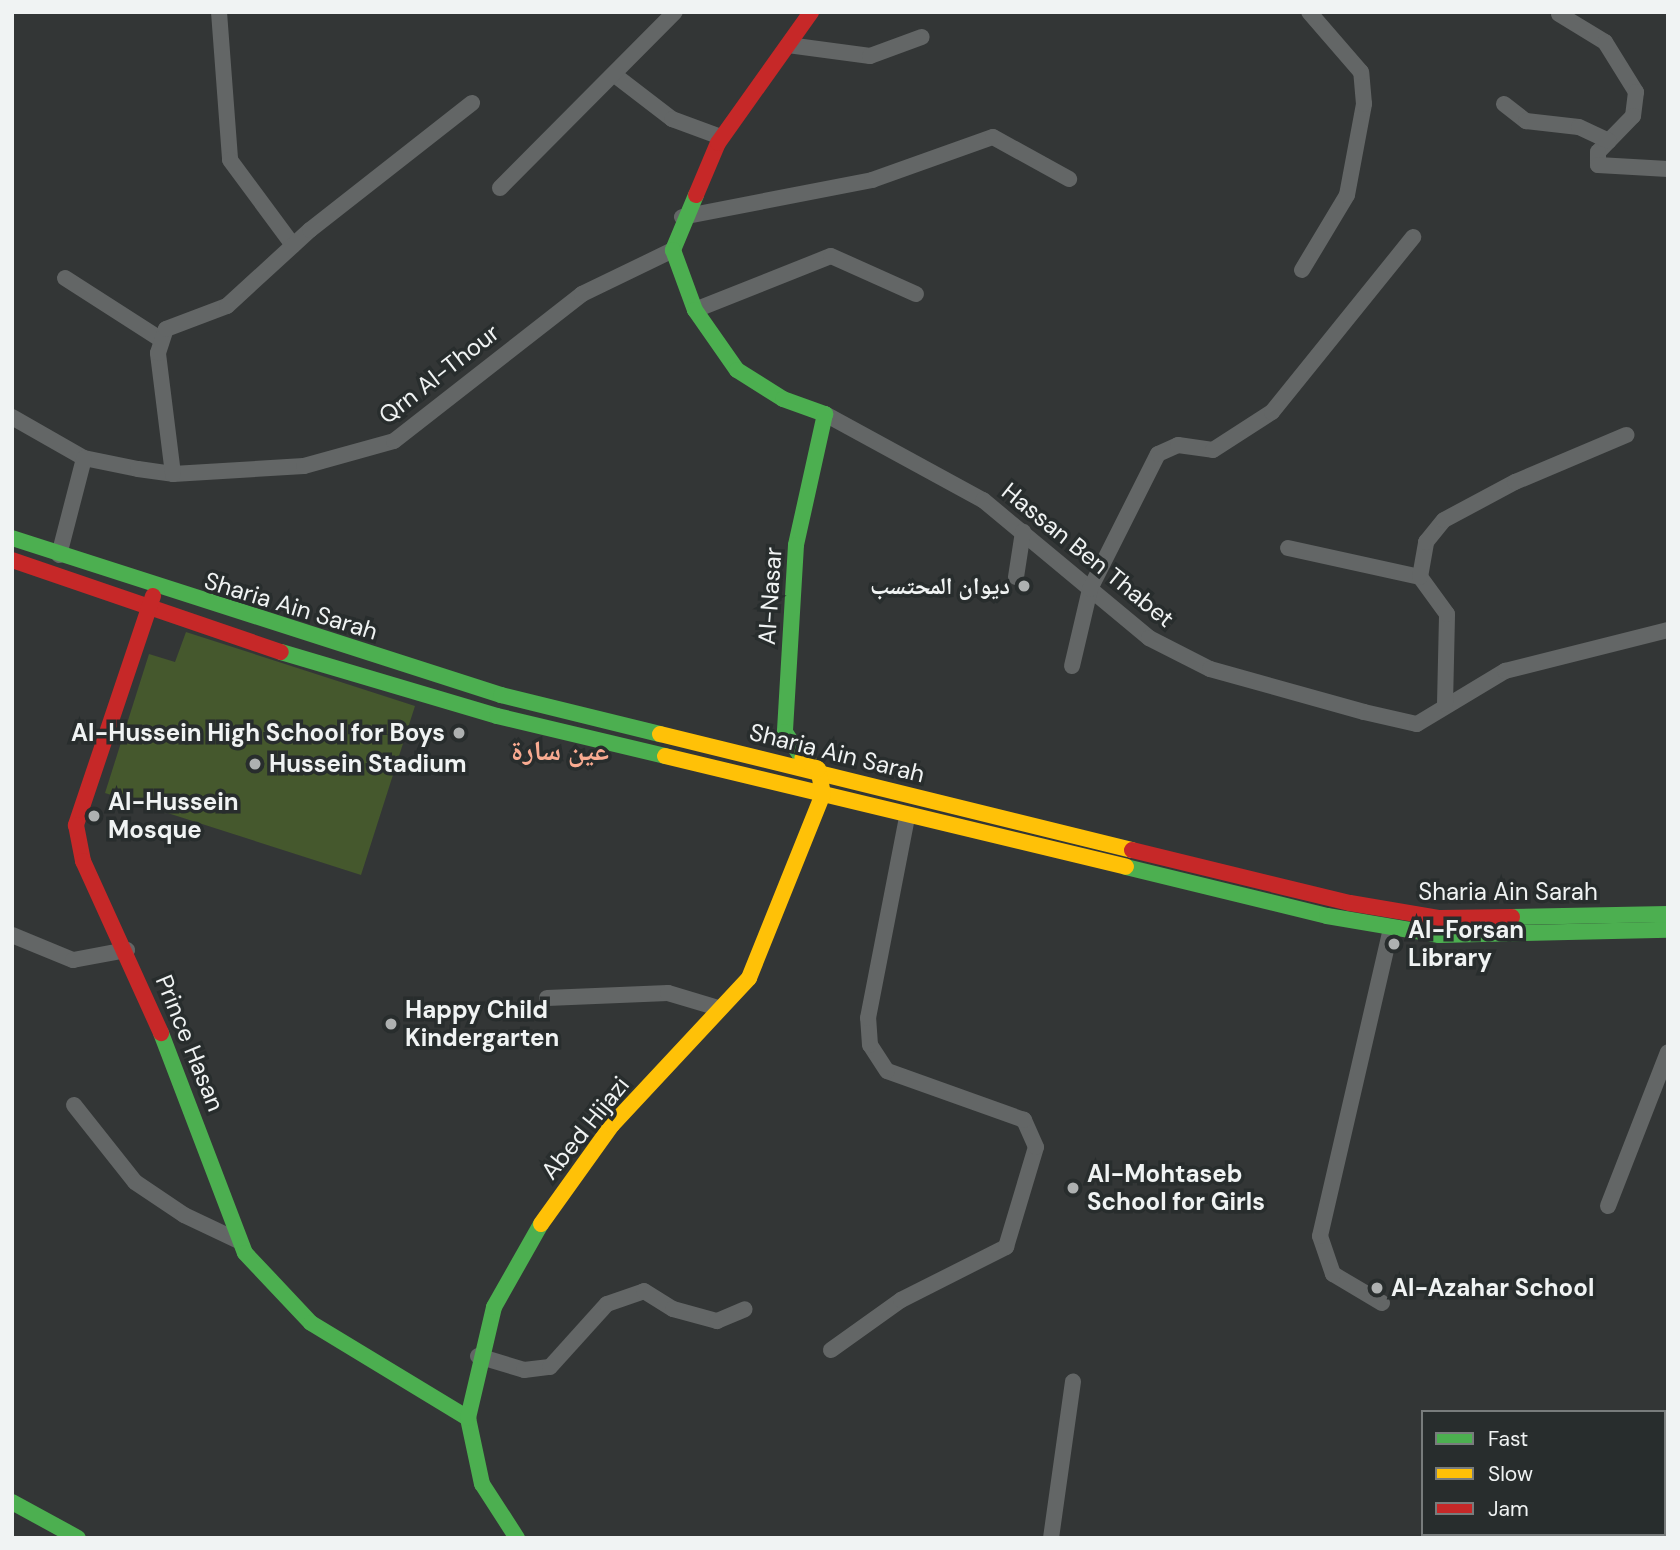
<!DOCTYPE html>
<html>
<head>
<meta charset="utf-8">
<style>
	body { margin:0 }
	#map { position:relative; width:1680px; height:1550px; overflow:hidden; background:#333636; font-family:"DM Sans","Noto Naskh Arabic",sans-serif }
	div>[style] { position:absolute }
	.green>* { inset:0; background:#45582d }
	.street>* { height:16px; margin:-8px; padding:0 8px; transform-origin:8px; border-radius:8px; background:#636666 }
	.fast>* { height:16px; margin:-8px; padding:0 8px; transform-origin:8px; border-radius:8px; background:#4caf50 }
	.slow>* { height:16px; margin:-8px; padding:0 8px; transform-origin:8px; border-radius:8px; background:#ffc107 }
	.jam>* { height:16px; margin:-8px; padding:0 8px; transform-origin:8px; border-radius:8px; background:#c62828 }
	.dots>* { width:19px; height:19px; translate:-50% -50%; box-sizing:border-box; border:4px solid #282d2d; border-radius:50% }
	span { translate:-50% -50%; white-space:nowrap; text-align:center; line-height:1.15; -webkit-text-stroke:7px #282d2d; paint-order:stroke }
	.street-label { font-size:24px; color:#f0f3f3 }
	.poi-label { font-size:24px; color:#f0f3f3; font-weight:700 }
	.right { translate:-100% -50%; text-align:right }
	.left { translate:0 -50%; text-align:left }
	.quarter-label { font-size:28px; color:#f9ab91; font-weight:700 }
	.frame { position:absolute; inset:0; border:14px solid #f0f3f3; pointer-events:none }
	.legend { position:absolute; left:1421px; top:1410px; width:245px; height:126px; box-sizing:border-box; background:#282d2d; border:2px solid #787c7c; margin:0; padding:9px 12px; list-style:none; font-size:21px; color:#f0f3f3 }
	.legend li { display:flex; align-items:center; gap:14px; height:35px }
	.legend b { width:35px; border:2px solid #787c7c }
</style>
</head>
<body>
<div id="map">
	<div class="green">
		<div style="clip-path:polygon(186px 632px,415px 706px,361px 875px,105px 793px,149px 654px,175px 662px)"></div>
	</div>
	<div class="street">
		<div style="left:219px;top:12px;width:148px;rotate:85.7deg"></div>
		<div style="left:230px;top:160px;width:106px;rotate:53.5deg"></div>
		<div style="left:1559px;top:14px;width:54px;rotate:31.3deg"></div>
		<div style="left:1605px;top:42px;width:59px;rotate:58.2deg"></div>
		<div style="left:1636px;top:92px;width:24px;rotate:97deg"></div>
		<div style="left:1633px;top:116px;width:50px;rotate:134.2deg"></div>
		<div style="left:1598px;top:152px;width:13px;rotate:90deg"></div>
		<div style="left:1598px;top:165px;width:70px;rotate:3.3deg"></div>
		<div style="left:788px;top:45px;width:83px;rotate:7.6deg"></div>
		<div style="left:870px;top:56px;width:55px;rotate:-20.1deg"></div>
		<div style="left:616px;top:76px;width:71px;rotate:37.5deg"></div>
		<div style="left:672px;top:119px;width:52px;rotate:20.2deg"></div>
		<div style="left:1504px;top:104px;width:28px;rotate:38deg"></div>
		<div style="left:1526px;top:121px;width:53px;rotate:6.5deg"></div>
		<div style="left:1579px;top:127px;width:33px;rotate:25deg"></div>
		<div style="left:500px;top:188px;width:248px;rotate:-45.2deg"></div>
		<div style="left:682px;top:217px;width:194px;rotate:-11deg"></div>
		<div style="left:872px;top:180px;width:128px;rotate:-19.6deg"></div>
		<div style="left:993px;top:137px;width:87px;rotate:28.9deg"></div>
		<div style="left:1302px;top:270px;width:87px;rotate:-59deg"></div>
		<div style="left:1347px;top:195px;width:93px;rotate:-79.4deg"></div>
		<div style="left:1364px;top:104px;width:32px;rotate:-95deg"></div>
		<div style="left:1361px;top:72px;width:79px;rotate:-130.9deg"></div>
		<div style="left:65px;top:278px;width:113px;rotate:32.7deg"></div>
		<div style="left:695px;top:310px;width:146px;rotate:-21.7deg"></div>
		<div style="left:831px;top:256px;width:93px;rotate:24.1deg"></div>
		<div style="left:825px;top:414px;width:180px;rotate:28.6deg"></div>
		<div style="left:983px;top:500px;width:216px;rotate:39.7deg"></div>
		<div style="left:1149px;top:638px;width:68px;rotate:26.9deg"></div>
		<div style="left:1210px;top:669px;width:160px;rotate:15.6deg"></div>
		<div style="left:1364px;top:712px;width:54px;rotate:12.8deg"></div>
		<div style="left:1417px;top:724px;width:103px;rotate:-31.1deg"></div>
		<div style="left:1505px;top:671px;width:168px;rotate:-14.1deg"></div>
		<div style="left:12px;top:417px;width:83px;rotate:29.7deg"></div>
		<div style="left:84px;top:458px;width:55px;rotate:11.5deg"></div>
		<div style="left:138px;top:469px;width:35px;rotate:8deg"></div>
		<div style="left:173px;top:474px;width:131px;rotate:-3.5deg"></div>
		<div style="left:304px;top:466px;width:93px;rotate:-15.5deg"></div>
		<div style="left:394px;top:441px;width:239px;rotate:-38deg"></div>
		<div style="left:582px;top:294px;width:101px;rotate:-25.8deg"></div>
		<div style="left:173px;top:474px;width:122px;rotate:-97.1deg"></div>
		<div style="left:158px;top:353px;width:25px;rotate:-72deg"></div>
		<div style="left:166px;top:329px;width:65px;rotate:-20.7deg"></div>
		<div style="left:227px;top:306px;width:113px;rotate:-42.5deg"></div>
		<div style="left:310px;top:230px;width:206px;rotate:-38.1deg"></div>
		<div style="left:1288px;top:548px;width:135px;rotate:12.4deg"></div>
		<div style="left:59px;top:555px;width:100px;rotate:-75.5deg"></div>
		<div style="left:1016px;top:577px;width:46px;rotate:-81.2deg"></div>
		<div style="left:1072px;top:666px;width:79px;rotate:-76.8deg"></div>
		<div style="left:1090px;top:589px;width:151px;rotate:-63.3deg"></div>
		<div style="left:1158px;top:454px;width:22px;rotate:-24deg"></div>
		<div style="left:1178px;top:445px;width:35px;rotate:8deg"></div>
		<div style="left:1213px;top:450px;width:70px;rotate:-32.8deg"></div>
		<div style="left:1272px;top:412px;width:225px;rotate:-51.1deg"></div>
		<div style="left:1445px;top:704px;width:90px;rotate:-88.7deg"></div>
		<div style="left:1447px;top:614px;width:46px;rotate:-126.1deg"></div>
		<div style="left:1420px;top:577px;width:36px;rotate:-80deg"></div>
		<div style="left:1426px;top:542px;width:28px;rotate:-51deg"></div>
		<div style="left:1444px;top:520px;width:81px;rotate:-28.2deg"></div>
		<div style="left:1515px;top:482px;width:121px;rotate:-22.9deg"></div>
		<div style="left:12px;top:935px;width:66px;rotate:22.3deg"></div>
		<div style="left:73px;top:960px;width:55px;rotate:-10.5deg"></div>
		<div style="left:547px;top:998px;width:121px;rotate:-2.4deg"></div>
		<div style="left:668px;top:993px;width:52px;rotate:16.7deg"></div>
		<div style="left:74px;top:1105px;width:98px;rotate:51.6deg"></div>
		<div style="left:135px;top:1182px;width:59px;rotate:34deg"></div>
		<div style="left:184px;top:1215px;width:59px;rotate:25.3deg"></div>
		<div style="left:1608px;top:1206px;width:165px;rotate:-68.7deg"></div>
		<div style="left:1382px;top:1303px;width:57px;rotate:-149.4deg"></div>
		<div style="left:1333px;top:1274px;width:40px;rotate:-108.9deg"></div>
		<div style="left:1320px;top:1236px;width:315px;rotate:-77deg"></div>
		<div style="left:831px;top:1350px;width:86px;rotate:-35.5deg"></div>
		<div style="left:901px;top:1300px;width:118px;rotate:-26.8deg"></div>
		<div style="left:1006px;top:1247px;width:104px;rotate:-73.3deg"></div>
		<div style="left:1036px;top:1147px;width:30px;rotate:-114deg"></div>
		<div style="left:1024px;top:1120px;width:145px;rotate:-160.3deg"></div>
		<div style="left:887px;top:1071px;width:31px;rotate:-123deg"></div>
		<div style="left:870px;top:1045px;width:27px;rotate:-94deg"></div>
		<div style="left:868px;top:1018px;width:205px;rotate:-79deg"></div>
		<div style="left:478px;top:1356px;width:48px;rotate:16.9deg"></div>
		<div style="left:524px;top:1370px;width:26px;rotate:-7deg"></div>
		<div style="left:550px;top:1367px;width:85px;rotate:-47.9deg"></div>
		<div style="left:607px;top:1304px;width:39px;rotate:-19deg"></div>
		<div style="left:644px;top:1291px;width:34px;rotate:32deg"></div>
		<div style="left:673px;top:1309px;width:46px;rotate:15.3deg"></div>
		<div style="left:717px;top:1321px;width:30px;rotate:-23deg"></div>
		<div style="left:1664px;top:1470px;width:4px;rotate:27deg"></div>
		<div style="left:1636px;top:1534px;width:6px;rotate:39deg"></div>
		<div style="left:1051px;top:1538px;width:158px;rotate:-82deg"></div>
	</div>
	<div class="fast">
		<div style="left:696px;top:195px;width:60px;rotate:112.7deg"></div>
		<div style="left:673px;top:250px;width:64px;rotate:69.9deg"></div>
		<div style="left:695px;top:310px;width:73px;rotate:55deg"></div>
		<div style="left:737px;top:370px;width:54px;rotate:32.2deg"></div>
		<div style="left:783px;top:399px;width:45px;rotate:19.7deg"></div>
		<div style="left:825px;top:414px;width:134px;rotate:102.5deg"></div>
		<div style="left:796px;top:545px;width:187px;rotate:93.4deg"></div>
		<div style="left:785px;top:732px;width:31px;rotate:57deg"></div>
		<div style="left:12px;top:538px;width:514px;rotate:17.8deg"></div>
		<div style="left:501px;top:695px;width:164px;rotate:13.8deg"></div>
		<div style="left:281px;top:652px;width:225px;rotate:16.5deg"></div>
		<div style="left:497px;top:716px;width:173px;rotate:13.4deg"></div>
		<div style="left:1126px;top:867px;width:207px;rotate:13.7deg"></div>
		<div style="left:1327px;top:916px;width:114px;rotate:9.6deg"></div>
		<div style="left:1439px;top:935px;width:229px;rotate:-1.3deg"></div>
		<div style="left:1512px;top:917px;width:156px;rotate:-1.1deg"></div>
		<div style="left:161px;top:1033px;width:235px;rotate:69.1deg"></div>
		<div style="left:245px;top:1253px;width:96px;rotate:46.7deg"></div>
		<div style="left:311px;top:1323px;width:184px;rotate:31.2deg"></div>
		<div style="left:12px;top:1502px;width:75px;rotate:28.6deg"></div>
		<div style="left:517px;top:1538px;width:64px;rotate:-122.9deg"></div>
		<div style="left:482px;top:1484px;width:67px;rotate:-102deg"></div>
		<div style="left:468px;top:1418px;width:114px;rotate:-76.8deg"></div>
		<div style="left:494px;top:1307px;width:95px;rotate:-60.5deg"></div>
	</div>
	<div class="slow">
		<div style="left:660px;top:734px;width:486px;rotate:13.8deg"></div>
		<div style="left:665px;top:756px;width:474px;rotate:13.5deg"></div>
		<div style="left:541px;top:1224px;width:122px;rotate:-54.4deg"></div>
		<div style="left:612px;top:1125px;width:201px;rotate:-47deg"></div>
		<div style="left:749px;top:978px;width:198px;rotate:-68.1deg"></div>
		<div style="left:823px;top:794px;width:25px;rotate:-101deg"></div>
		<div style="left:818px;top:769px;width:19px;rotate:-145deg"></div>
	</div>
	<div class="jam">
		<div style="left:696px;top:195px;width:56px;rotate:-67.1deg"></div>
		<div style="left:718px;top:143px;width:161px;rotate:-54.6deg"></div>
		<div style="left:12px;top:560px;width:284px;rotate:18.9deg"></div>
		<div style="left:153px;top:596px;width:242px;rotate:108.6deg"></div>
		<div style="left:76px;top:825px;width:37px;rotate:79deg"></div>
		<div style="left:83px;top:861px;width:189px;rotate:65.6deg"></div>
		<div style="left:1132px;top:850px;width:224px;rotate:13.7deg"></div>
		<div style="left:1350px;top:903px;width:91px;rotate:9.5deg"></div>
		<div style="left:1440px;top:918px;width:72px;rotate:-0.8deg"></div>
	</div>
	<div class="dots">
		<div style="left:1024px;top:586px;background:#aeb1b1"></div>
		<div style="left:459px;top:733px;background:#aeb1b1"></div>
		<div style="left:255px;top:764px;background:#aeb1b1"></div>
		<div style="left:94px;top:816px;background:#aeb1b1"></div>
		<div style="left:1394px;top:944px;background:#aeb1b1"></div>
		<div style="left:391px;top:1024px;background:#aeb1b1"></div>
		<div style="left:1073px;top:1188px;background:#aeb1b1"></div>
		<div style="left:1377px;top:1288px;background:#aeb1b1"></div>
	</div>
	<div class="street-label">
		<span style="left:439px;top:374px;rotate:-38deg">Qrn Al-Thour</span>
		<span style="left:1088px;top:555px;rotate:39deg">Hassan Ben Thabet</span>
		<span style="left:770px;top:596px;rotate:-86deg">Al-Nasar</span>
		<span style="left:291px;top:606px;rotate:17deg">Sharia Ain Sarah</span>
		<span style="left:837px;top:753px;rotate:14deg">Sharia Ain Sarah</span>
		<span style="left:1508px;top:892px">Sharia Ain Sarah</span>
		<span style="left:190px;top:1043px;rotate:68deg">Prince Hasan</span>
		<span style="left:585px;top:1128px;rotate:-51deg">Abed Hijazi</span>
	</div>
	<div class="poi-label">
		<span class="right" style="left:1010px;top:586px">ديوان المحتسب</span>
		<span class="right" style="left:445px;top:733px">Al-Hussein High School for Boys</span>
		<span class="left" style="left:269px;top:764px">Hussein Stadium</span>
		<span class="left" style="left:108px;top:816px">Al-Hussein<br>Mosque</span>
		<span class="left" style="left:1408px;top:944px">Al-Forsan<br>Library</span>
		<span class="left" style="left:405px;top:1024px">Happy Child<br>Kindergarten</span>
		<span class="left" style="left:1087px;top:1188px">Al-Mohtaseb<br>School for Girls</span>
		<span class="left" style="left:1391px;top:1288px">Al-Azahar School</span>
	</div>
	<div class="quarter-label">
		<span style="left:560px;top:751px">عين سارة</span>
	</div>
	<div class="frame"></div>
	<ul class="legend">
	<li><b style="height:9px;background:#4caf50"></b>Fast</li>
	<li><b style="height:9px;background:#ffc107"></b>Slow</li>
	<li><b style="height:9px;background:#c62828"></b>Jam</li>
	</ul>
</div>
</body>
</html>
